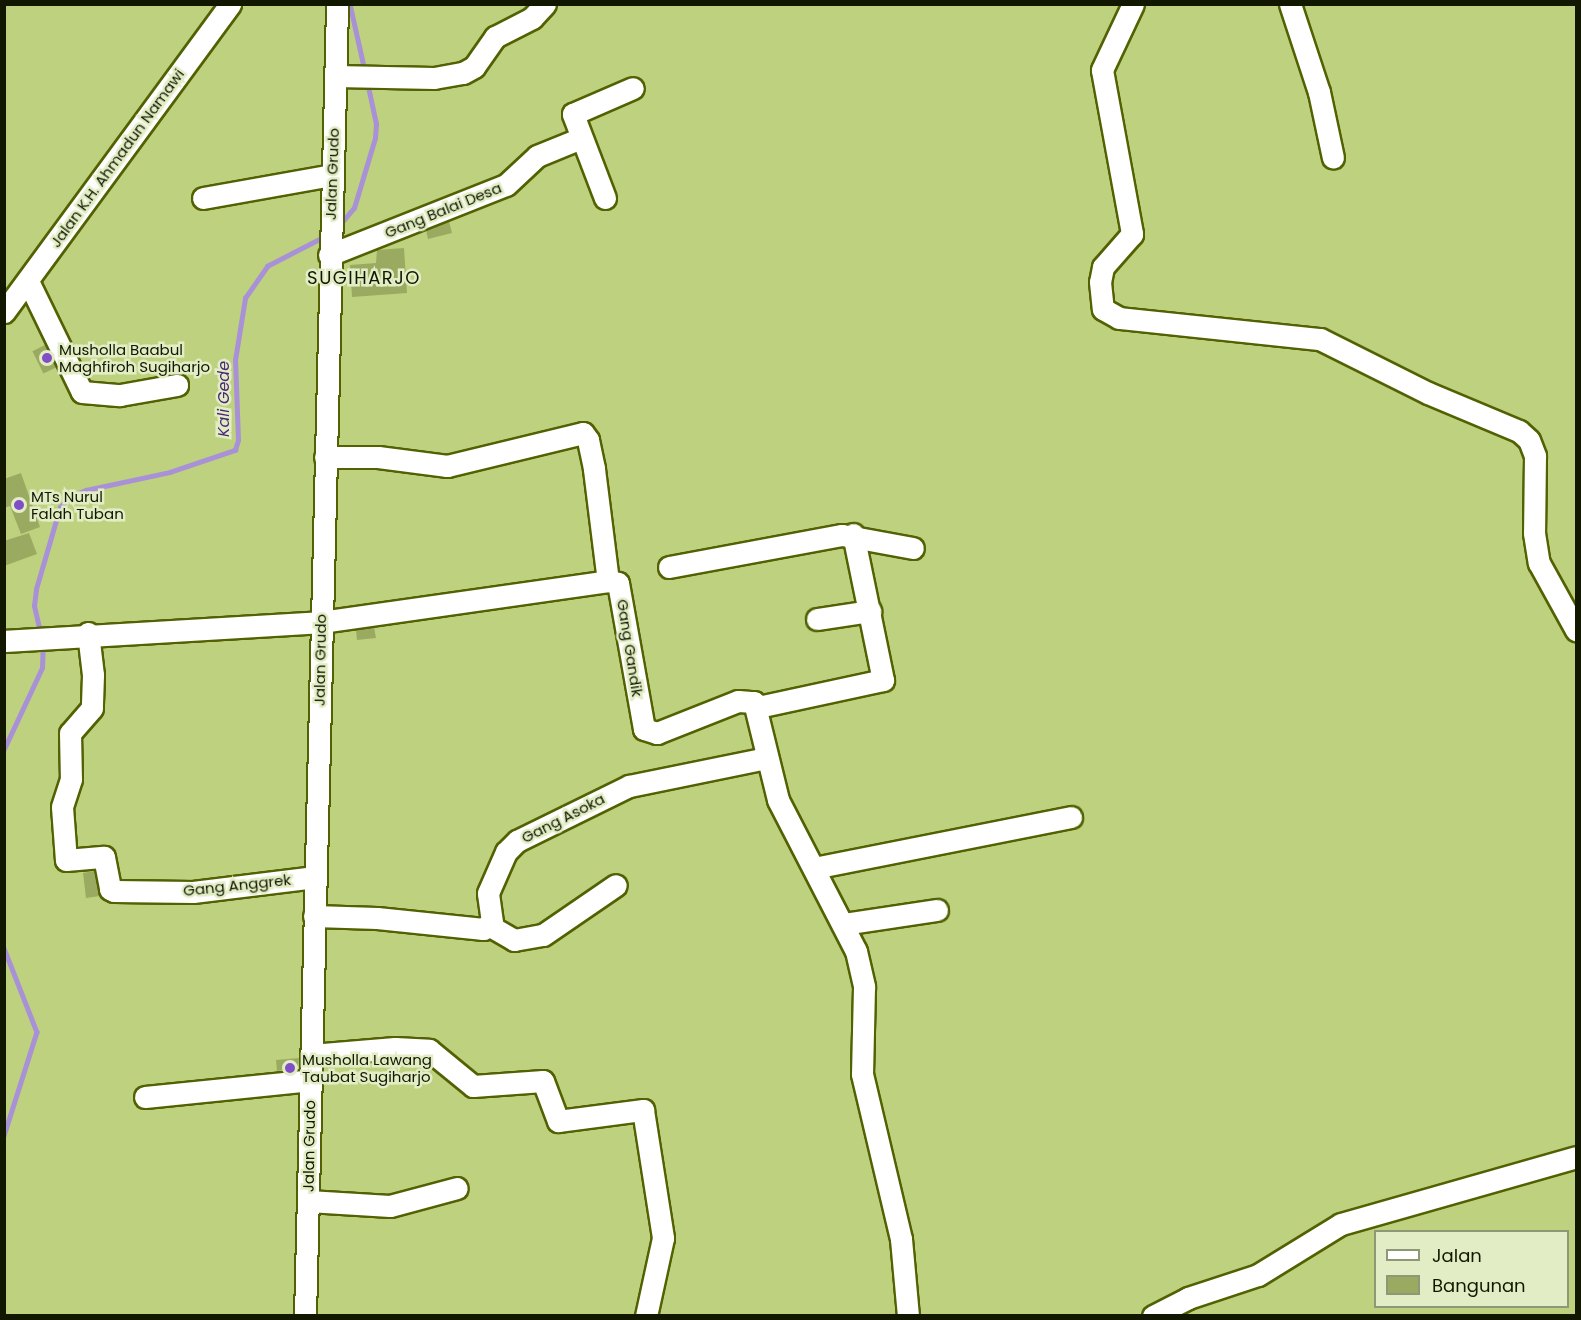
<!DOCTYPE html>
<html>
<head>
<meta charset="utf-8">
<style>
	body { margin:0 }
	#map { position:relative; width:1581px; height:1320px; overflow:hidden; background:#bed17f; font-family:Poppins,sans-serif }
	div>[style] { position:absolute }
	.stream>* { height:4.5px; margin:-2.25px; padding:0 2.25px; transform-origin:2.25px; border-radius:2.25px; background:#a891d6 }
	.building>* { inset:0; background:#9aab61; transform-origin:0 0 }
	.roads { filter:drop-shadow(2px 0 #526101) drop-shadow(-2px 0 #526101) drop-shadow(0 2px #526101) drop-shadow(0 -2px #526101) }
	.minor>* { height:21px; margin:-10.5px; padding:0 10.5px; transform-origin:10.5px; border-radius:10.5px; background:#fff }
	.dots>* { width:16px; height:16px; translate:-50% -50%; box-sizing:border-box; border:3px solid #e2edc5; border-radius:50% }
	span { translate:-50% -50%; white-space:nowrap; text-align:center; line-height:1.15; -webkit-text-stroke:5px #e2edc5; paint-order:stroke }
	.street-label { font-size:15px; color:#121800 }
	.poi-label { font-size:15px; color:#121800 }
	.left { translate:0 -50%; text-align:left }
	.water-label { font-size:16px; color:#482676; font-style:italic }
	.quarter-label { font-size:18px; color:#121800; letter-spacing:1.5px }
	.frame { position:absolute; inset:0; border:6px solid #121800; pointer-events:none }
	.legend { position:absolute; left:1374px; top:1230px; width:195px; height:78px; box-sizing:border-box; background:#e2edc5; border:2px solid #8f9876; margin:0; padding:8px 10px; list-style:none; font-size:18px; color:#121800 }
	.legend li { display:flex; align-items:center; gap:12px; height:30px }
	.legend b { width:30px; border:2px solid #8f9876 }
</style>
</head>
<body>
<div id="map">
	<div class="stream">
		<div style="left:350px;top:4px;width:69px;rotate:77.4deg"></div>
		<div style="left:337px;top:228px;width:26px;rotate:-50deg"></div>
		<div style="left:354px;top:208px;width:73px;rotate:-73.3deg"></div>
		<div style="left:375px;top:138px;width:14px;rotate:-86deg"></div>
		<div style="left:376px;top:124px;width:43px;rotate:-102.1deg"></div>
		<div style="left:40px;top:632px;width:27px;rotate:-103deg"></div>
		<div style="left:34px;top:606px;width:17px;rotate:-83deg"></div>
		<div style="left:36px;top:589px;width:85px;rotate:-73.7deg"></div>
		<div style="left:60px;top:507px;width:16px;rotate:-45deg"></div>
		<div style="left:71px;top:496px;width:16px;rotate:-22deg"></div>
		<div style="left:86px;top:490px;width:86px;rotate:-12.1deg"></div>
		<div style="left:170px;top:472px;width:69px;rotate:-18.7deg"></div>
		<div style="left:235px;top:450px;width:10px;rotate:-73deg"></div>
		<div style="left:238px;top:440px;width:80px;rotate:-92.1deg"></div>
		<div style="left:235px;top:360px;width:63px;rotate:-80.8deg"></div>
		<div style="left:245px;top:298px;width:39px;rotate:-55deg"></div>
		<div style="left:267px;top:266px;width:65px;rotate:-27.3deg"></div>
		<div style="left:4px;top:749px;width:89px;rotate:-64.9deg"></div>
		<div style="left:42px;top:668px;width:25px;rotate:-88deg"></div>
		<div style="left:4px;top:948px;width:90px;rotate:68.6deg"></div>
		<div style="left:37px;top:1032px;width:109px;rotate:107.6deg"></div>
	</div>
	<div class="building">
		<div style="clip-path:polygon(449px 221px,452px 233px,428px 239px,426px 230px)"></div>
		<div style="clip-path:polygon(404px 248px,407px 293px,352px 297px,350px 265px,376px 263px,377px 250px)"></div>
		<div style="left:45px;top:345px;width:25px;height:14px;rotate:64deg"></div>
		<div style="clip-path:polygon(21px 473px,40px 527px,21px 534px,10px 506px,4px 508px,4px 479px)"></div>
		<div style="clip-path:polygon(29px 533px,37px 554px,4px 566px,4px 541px)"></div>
		<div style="clip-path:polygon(374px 627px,376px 638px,357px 640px,356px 630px)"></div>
		<div style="clip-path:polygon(94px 871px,100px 896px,86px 898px,83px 873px)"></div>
		<div style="clip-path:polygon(299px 1058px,298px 1068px,277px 1071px,276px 1060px)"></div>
	</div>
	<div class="roads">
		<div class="minor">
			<div style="left:1133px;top:4px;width:73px;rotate:115.2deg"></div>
			<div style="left:1102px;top:70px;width:167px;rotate:79.6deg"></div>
			<div style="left:1132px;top:234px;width:44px;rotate:131.3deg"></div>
			<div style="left:1103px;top:267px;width:15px;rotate:101deg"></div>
			<div style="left:1100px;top:282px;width:27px;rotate:84deg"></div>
			<div style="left:1103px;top:309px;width:18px;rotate:29deg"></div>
			<div style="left:1119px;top:318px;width:202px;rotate:6deg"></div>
			<div style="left:1320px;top:339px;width:121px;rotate:26.6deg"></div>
			<div style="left:1428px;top:393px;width:99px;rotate:22.7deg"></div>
			<div style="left:1519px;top:431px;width:13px;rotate:42deg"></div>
			<div style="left:1529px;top:440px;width:17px;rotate:69deg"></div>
			<div style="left:1535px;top:456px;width:77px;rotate:90.7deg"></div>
			<div style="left:1534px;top:533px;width:30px;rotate:81deg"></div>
			<div style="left:1539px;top:563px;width:77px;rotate:61.1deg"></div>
			<div style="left:1290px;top:4px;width:93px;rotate:71.8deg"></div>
			<div style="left:1319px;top:92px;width:67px;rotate:78deg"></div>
			<div style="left:335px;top:76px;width:99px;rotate:1.2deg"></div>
			<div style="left:434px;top:78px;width:29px;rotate:-10deg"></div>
			<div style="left:463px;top:73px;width:13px;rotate:-29deg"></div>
			<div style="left:474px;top:67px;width:37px;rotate:-55deg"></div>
			<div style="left:495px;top:37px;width:42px;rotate:-27.2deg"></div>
			<div style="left:532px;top:18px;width:19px;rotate:-47deg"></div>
			<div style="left:203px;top:198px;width:131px;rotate:-10.1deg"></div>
			<div style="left:605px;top:198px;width:90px;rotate:-110.9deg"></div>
			<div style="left:573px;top:114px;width:65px;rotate:-23.4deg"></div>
			<div style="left:329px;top:255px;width:190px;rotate:-21.6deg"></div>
			<div style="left:506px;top:185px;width:42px;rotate:-43.1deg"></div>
			<div style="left:537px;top:156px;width:48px;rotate:-22.2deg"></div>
			<div style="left:28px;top:281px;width:123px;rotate:64.1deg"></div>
			<div style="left:82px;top:392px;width:38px;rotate:5deg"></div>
			<div style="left:120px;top:395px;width:58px;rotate:-10deg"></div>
			<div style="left:4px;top:312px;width:382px;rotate:-53.7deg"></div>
			<div style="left:325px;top:457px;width:53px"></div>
			<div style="left:378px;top:457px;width:70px;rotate:7.4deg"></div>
			<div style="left:447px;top:466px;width:140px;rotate:-13.6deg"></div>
			<div style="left:583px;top:433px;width:9px;rotate:54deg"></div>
			<div style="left:588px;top:440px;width:30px;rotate:78deg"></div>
			<div style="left:594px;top:469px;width:113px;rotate:82.9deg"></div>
			<div style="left:669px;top:567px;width:176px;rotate:-10.5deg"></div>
			<div style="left:842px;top:535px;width:72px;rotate:10.4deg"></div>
			<div style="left:817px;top:619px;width:54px;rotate:-8.6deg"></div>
			<div style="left:88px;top:633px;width:42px;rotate:83.2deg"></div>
			<div style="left:93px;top:675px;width:33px;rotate:92deg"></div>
			<div style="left:92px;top:708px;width:33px;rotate:131deg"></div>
			<div style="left:70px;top:733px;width:46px;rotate:88.8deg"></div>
			<div style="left:71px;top:779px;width:29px;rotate:108deg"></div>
			<div style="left:62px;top:807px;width:53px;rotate:85.7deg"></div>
			<div style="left:66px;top:860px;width:38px;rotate:-5deg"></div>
			<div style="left:104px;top:857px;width:33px;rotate:79deg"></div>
			<div style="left:110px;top:889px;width:4px;rotate:27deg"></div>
			<div style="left:114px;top:891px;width:79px;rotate:0.7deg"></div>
			<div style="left:193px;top:892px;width:123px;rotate:-7deg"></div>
			<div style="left:4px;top:641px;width:318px;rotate:-3.4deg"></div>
			<div style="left:321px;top:622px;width:290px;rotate:-8.1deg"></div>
			<div style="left:608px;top:581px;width:10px;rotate:11deg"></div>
			<div style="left:618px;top:583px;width:148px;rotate:79.9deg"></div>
			<div style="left:644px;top:729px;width:14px;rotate:17deg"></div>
			<div style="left:657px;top:733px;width:87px;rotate:-21.6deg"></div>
			<div style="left:738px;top:701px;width:16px;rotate:4deg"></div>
			<div style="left:754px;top:702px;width:101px;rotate:76.2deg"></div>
			<div style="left:778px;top:800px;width:170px;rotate:62.7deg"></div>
			<div style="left:856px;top:951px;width:37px;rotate:77deg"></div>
			<div style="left:864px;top:987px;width:87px;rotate:91.3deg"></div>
			<div style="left:862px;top:1074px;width:170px;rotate:76.7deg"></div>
			<div style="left:901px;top:1239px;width:77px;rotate:84.8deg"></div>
			<div style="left:758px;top:707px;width:128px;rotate:-12.2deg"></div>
			<div style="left:883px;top:680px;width:149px;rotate:-101.6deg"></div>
			<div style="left:814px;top:868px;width:262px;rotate:-11.2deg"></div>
			<div style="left:314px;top:916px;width:63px;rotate:1.8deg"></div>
			<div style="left:377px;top:918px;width:107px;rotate:5.9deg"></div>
			<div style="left:483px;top:929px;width:11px;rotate:-38deg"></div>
			<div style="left:492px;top:922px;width:29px;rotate:-98deg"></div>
			<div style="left:488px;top:893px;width:45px;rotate:-66.3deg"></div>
			<div style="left:506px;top:852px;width:16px;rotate:-45deg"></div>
			<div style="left:517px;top:841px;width:125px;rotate:-26.2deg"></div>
			<div style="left:629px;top:786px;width:141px;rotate:-11.5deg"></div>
			<div style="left:843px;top:924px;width:95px;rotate:-8.5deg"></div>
			<div style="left:490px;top:926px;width:28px;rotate:30deg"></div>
			<div style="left:514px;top:940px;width:29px;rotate:-10deg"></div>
			<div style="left:543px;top:935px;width:88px;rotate:-34.4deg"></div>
			<div style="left:311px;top:1055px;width:84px;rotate:-4.8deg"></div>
			<div style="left:395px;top:1048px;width:34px;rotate:3deg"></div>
			<div style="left:429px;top:1050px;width:57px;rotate:39.3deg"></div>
			<div style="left:473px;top:1086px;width:70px;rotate:-4.1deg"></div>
			<div style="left:543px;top:1081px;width:43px;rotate:69.4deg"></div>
			<div style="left:558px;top:1121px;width:86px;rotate:-7.4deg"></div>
			<div style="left:643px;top:1110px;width:130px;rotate:81.1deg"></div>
			<div style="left:663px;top:1238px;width:80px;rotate:102.3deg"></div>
			<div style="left:145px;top:1097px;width:167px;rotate:-5.8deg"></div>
			<div style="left:308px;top:1201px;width:82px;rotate:3.5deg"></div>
			<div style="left:390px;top:1206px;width:69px;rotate:-15deg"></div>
			<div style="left:305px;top:1316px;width:1312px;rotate:-88.6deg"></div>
			<div style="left:1153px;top:1316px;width:39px;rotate:-27deg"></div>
			<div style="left:1188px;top:1298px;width:74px;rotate:-18.2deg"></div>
			<div style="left:1258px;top:1275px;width:97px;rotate:-31.6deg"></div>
			<div style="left:1341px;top:1224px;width:244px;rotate:-15.9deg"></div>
		</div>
	</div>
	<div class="dots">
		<div style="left:47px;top:358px;background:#804ec6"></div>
		<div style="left:19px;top:505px;background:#804ec6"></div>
		<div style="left:290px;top:1068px;background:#804ec6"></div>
	</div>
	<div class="street-label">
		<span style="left:117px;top:158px;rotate:-54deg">Jalan K.H. Ahmadun Namawi</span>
		<span style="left:332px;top:174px;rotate:-88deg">Jalan Grudo</span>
		<span style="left:443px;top:210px;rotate:-22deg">Gang Balai Desa</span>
		<span style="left:630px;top:648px;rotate:81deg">Gang Gandik</span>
		<span style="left:320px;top:660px;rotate:-89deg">Jalan Grudo</span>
		<span style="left:563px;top:818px;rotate:-27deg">Gang Asoka</span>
		<span style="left:237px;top:885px;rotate:-6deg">Gang Anggrek</span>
		<span style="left:309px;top:1146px;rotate:-89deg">Jalan Grudo</span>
	</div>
	<div class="poi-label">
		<span class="left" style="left:59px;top:358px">Musholla Baabul<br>Maghfiroh Sugiharjo</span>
		<span class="left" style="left:31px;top:505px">MTs Nurul<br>Falah Tuban</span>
		<span class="left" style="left:302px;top:1068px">Musholla Lawang<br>Taubat Sugiharjo</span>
	</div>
	<div class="water-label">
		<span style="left:224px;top:399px;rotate:-90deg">Kali Gede</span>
	</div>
	<div class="quarter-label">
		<span style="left:364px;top:278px">SUGIHARJO</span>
	</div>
	<div class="frame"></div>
	<ul class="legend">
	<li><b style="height:8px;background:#fff"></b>Jalan</li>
	<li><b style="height:16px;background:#9aab61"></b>Bangunan</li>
	</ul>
</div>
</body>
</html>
